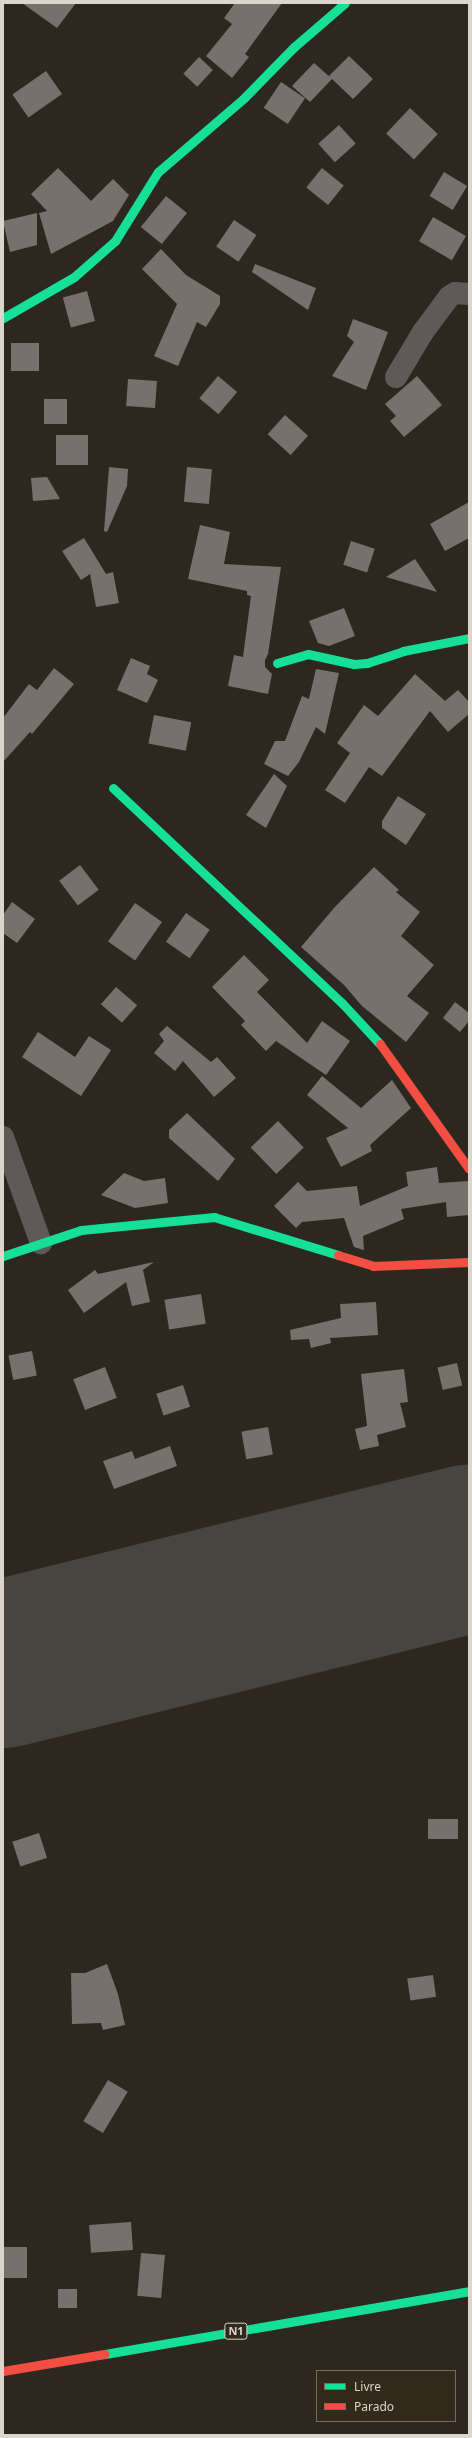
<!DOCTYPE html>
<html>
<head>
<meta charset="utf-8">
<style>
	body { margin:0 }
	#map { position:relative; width:472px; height:2438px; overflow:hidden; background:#2c2820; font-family:"Noto Sans",sans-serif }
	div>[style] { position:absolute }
	.runway>* { height:168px; margin:-84px; padding:0 84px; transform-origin:84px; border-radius:84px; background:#48443e }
	.building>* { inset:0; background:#76726b; transform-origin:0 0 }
	.street>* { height:22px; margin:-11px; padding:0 11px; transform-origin:11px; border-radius:11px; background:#5f5a59 }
	.fast>* { height:9px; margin:-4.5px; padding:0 4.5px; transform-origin:4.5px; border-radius:4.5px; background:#16e098 }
	.jam>* { height:9px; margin:-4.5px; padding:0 4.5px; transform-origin:4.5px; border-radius:4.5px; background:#f24e42 }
	span { translate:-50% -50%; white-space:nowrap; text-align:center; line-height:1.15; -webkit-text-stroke:4px #32291a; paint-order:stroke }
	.shield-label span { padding:1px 3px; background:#32291a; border:1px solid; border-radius:3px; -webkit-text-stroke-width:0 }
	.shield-label { font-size:11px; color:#dbd5cc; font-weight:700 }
	.frame { position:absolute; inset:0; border:4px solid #dbd5cc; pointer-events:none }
	.legend { position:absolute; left:316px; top:2370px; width:140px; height:52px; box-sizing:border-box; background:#32291a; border:1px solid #766e61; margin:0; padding:5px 7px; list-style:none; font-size:12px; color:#dbd5cc }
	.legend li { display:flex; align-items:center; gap:8px; height:20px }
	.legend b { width:20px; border:1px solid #766e61 }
</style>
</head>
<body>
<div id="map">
	<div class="runway">
		<div style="left:3px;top:1664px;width:480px;rotate:-13.9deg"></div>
	</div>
	<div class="building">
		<div style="clip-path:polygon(22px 3px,76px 3px,57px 28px)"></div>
		<div style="clip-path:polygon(235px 3px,282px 3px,245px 54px,249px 57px,232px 78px,206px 56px,232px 24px,224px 18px)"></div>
		<div style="clip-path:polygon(349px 56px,373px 79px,353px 99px,332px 79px,310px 102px,292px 86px,314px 63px,331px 78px,329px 76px)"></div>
		<div style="left:199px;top:57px;width:19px;height:23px;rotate:43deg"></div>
		<div style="left:46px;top:71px;width:28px;height:41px;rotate:55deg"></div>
		<div style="left:281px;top:82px;width:29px;height:31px;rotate:34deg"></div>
		<div style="left:410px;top:108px;width:38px;height:35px;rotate:43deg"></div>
		<div style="left:339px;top:125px;width:25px;height:28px;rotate:48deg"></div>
		<div style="clip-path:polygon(58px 168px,91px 201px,113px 179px,129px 195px,113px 221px,51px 254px,39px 213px,47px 211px,31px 194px)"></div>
		<div style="left:322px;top:168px;width:28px;height:25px;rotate:39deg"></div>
		<div style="left:444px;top:172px;width:27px;height:28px;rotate:31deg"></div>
		<div style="left:166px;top:196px;width:27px;height:40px;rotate:39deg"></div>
		<div style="clip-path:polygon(37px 213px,37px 245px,10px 252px,3px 221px)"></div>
		<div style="left:433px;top:217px;width:38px;height:28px;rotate:30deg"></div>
		<div style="left:234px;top:220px;width:27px;height:32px;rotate:34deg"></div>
		<div style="clip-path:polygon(161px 249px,186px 275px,220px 296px,220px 304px,206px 327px,197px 322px,178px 366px,154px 356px,177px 304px,142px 269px)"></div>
		<div style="clip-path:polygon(255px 264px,316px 288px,308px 310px,252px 272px)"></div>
		<div style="left:87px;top:291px;width:31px;height:25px;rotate:75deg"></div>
		<div style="clip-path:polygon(353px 319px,388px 332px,366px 390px,332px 376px,354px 342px,347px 336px)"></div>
		<div style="left:11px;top:343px;width:28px;height:28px"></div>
		<div style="left:218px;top:376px;width:25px;height:29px;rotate:40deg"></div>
		<div style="clip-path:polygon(417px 376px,442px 405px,404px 437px,390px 421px,396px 416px,385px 404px)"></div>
		<div style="left:128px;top:379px;width:29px;height:27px;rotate:4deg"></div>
		<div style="left:44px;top:399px;width:23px;height:25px"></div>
		<div style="left:285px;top:415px;width:31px;height:26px;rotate:42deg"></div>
		<div style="left:88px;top:435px;width:30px;height:32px;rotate:90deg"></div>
		<div style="clip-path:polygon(109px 467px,128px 469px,127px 486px,107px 532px,104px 531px)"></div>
		<div style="left:187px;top:467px;width:25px;height:35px;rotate:5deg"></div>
		<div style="clip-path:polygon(47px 477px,60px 499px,33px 501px,31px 478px)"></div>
		<div style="clip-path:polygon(469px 502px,469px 538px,445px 551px,430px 524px)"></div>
		<div style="clip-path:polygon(200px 525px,230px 532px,224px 564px,281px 567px,268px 654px,265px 660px,265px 667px,272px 674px,268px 694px,228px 686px,234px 655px,243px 657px,251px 596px,247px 595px,247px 591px,188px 579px)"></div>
		<div style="clip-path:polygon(84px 538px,106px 574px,113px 572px,119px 603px,96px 607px,90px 574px,81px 580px,62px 551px)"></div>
		<div style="left:351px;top:541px;width:25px;height:25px;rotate:18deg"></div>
		<div style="clip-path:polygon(415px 559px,437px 592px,386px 577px)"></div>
		<div style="clip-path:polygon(344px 608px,355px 636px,329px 646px,318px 643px,309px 621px)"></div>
		<div style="clip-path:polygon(131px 658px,150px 666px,147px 674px,158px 680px,147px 703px,117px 690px)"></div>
		<div style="clip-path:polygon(54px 668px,74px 684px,32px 734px,30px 732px,3px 762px,3px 718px,29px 684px,37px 690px)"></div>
		<div style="clip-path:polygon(316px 669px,339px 673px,325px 734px,316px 727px,299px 762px,288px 776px,264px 764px,275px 741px,285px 741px,302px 696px,309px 699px)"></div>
		<div style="clip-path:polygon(415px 674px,445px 701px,458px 690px,469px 702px,469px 714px,448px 732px,430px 711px,382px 776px,369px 767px,345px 803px,325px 790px,350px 753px,337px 743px,364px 705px,378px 716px)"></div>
		<div style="left:154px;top:715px;width:38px;height:29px;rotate:11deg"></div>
		<div style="clip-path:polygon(274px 774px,287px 786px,266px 828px,246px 815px)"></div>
		<div style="clip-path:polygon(398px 796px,426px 814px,406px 845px,382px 828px,382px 821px)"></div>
		<div style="left:80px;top:865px;width:31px;height:26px;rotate:53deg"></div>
		<div style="clip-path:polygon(374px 867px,399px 890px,396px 892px,420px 912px,401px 936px,434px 965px,407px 996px,429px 1013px,406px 1042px,362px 1006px,344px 985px,301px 947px,334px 908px)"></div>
		<div style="clip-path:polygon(12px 902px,35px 919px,17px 943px,3px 933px,3px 915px)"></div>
		<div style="left:135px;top:903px;width:33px;height:47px;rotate:35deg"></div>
		<div style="left:186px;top:913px;width:29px;height:35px;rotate:35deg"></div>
		<div style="clip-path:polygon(244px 955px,269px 980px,257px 992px,307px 1043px,322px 1021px,350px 1041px,326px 1075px,276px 1041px,266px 1051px,241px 1025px,245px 1021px,212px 987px)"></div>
		<div style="left:116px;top:987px;width:28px;height:23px;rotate:41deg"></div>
		<div style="clip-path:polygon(455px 1002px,469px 1013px,469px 1021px,460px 1032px,443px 1018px)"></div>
		<div style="clip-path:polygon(167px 1026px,211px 1062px,217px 1057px,236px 1078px,214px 1097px,183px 1061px,175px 1071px,154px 1053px,164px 1041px,159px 1034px)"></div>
		<div style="clip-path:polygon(38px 1032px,75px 1057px,89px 1036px,111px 1050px,81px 1096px,22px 1057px)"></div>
		<div style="clip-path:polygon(322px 1076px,361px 1108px,392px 1080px,411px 1108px,370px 1145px,372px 1151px,341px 1167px,326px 1138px,348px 1128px,307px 1095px)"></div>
		<div style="clip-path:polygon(187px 1113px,235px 1159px,218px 1181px,169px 1138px,169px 1130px)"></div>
		<div style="left:278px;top:1121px;width:37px;height:38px;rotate:46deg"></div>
		<div style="clip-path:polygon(437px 1167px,439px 1183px,469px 1181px,469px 1215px,447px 1217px,446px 1202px,401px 1209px,404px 1219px,363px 1236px,364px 1250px,354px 1247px,344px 1218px,302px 1222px,296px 1228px,274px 1206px,298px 1182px,307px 1191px,357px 1186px,360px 1206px,408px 1186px,406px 1172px)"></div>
		<div style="clip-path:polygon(124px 1173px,144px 1181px,165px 1178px,168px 1203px,135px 1208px,101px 1195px)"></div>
		<div style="clip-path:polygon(154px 1262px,143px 1270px,150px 1302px,132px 1306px,126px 1282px,84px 1313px,68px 1290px,95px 1270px,98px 1274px)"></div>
		<div style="left:201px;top:1294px;width:30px;height:37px;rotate:81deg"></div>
		<div style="clip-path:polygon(376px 1302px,378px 1335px,330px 1338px,331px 1343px,311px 1348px,309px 1339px,291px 1340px,290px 1330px,341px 1318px,340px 1304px)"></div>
		<div style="left:32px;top:1351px;width:25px;height:24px;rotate:79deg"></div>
		<div style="left:457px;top:1363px;width:23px;height:20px;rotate:77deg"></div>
		<div style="left:105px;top:1367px;width:33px;height:34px;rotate:69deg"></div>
		<div style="clip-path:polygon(404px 1369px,408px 1402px,400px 1403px,406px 1427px,377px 1435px,379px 1446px,360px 1450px,355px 1429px,367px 1426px,361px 1374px)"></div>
		<div style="left:183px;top:1385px;width:23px;height:28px;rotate:72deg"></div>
		<div style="left:268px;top:1427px;width:28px;height:27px;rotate:80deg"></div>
		<div style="clip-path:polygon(170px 1446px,177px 1466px,114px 1489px,103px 1461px,132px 1451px,135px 1459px)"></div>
		<div style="left:428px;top:1819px;width:30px;height:20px"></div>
		<div style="left:39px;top:1833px;width:26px;height:28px;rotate:72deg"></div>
		<div style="clip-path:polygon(107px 1964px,118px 1994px,125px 2025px,103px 2030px,101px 2023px,72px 2024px,71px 1973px,85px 1973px)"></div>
		<div style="left:433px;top:1975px;width:22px;height:26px;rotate:82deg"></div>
		<div style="left:108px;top:2080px;width:23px;height:48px;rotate:31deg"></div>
		<div style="left:131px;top:2222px;width:28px;height:42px;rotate:86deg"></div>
		<div style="left:4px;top:2247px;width:23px;height:31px"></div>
		<div style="left:141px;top:2253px;width:24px;height:43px;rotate:5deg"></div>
		<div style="left:77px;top:2289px;width:19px;height:19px;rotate:90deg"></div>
	</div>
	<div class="street">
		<div style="left:396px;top:377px;width:52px;rotate:-59deg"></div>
		<div style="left:423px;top:332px;width:44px;rotate:-53.4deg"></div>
		<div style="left:449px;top:297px;width:7px;rotate:-34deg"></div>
		<div style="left:455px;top:293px;width:14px;rotate:4deg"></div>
		<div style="left:3px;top:1137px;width:113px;rotate:70.3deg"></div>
	</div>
	<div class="fast">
		<div style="left:3px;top:318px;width:82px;rotate:-30deg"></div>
		<div style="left:74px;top:277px;width:55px;rotate:-41.3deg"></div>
		<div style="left:115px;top:241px;width:81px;rotate:-58.1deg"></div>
		<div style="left:158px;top:172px;width:113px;rotate:-40.7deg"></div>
		<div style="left:244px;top:98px;width:71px;rotate:-45.6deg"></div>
		<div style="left:294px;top:47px;width:67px;rotate:-40.8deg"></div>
		<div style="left:277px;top:663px;width:32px;rotate:-16deg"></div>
		<div style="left:308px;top:654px;width:47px;rotate:12.3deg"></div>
		<div style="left:354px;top:664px;width:13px;rotate:-4deg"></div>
		<div style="left:367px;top:663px;width:38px;rotate:-18deg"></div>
		<div style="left:403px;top:651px;width:67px;rotate:-11.1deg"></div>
		<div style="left:113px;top:788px;width:314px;rotate:43.2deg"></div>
		<div style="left:342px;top:1003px;width:56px;rotate:47.2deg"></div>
		<div style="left:3px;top:1256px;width:82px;rotate:-18.4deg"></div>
		<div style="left:81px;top:1230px;width:134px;rotate:-5.6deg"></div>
		<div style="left:214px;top:1217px;width:130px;rotate:17deg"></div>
		<div style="left:105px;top:2354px;width:369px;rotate:-9.8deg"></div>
	</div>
	<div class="jam">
		<div style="left:380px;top:1044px;width:153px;rotate:54.5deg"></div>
		<div style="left:338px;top:1255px;width:37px;rotate:17deg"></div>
		<div style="left:373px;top:1266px;width:96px;rotate:-2.4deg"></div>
		<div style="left:3px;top:2371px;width:103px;rotate:-9.5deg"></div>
	</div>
	<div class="shield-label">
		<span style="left:236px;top:2331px">N1</span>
	</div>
	<div class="frame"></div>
	<ul class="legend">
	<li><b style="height:5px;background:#16e098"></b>Livre</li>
	<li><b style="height:5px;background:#f24e42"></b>Parado</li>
	</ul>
</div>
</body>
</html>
